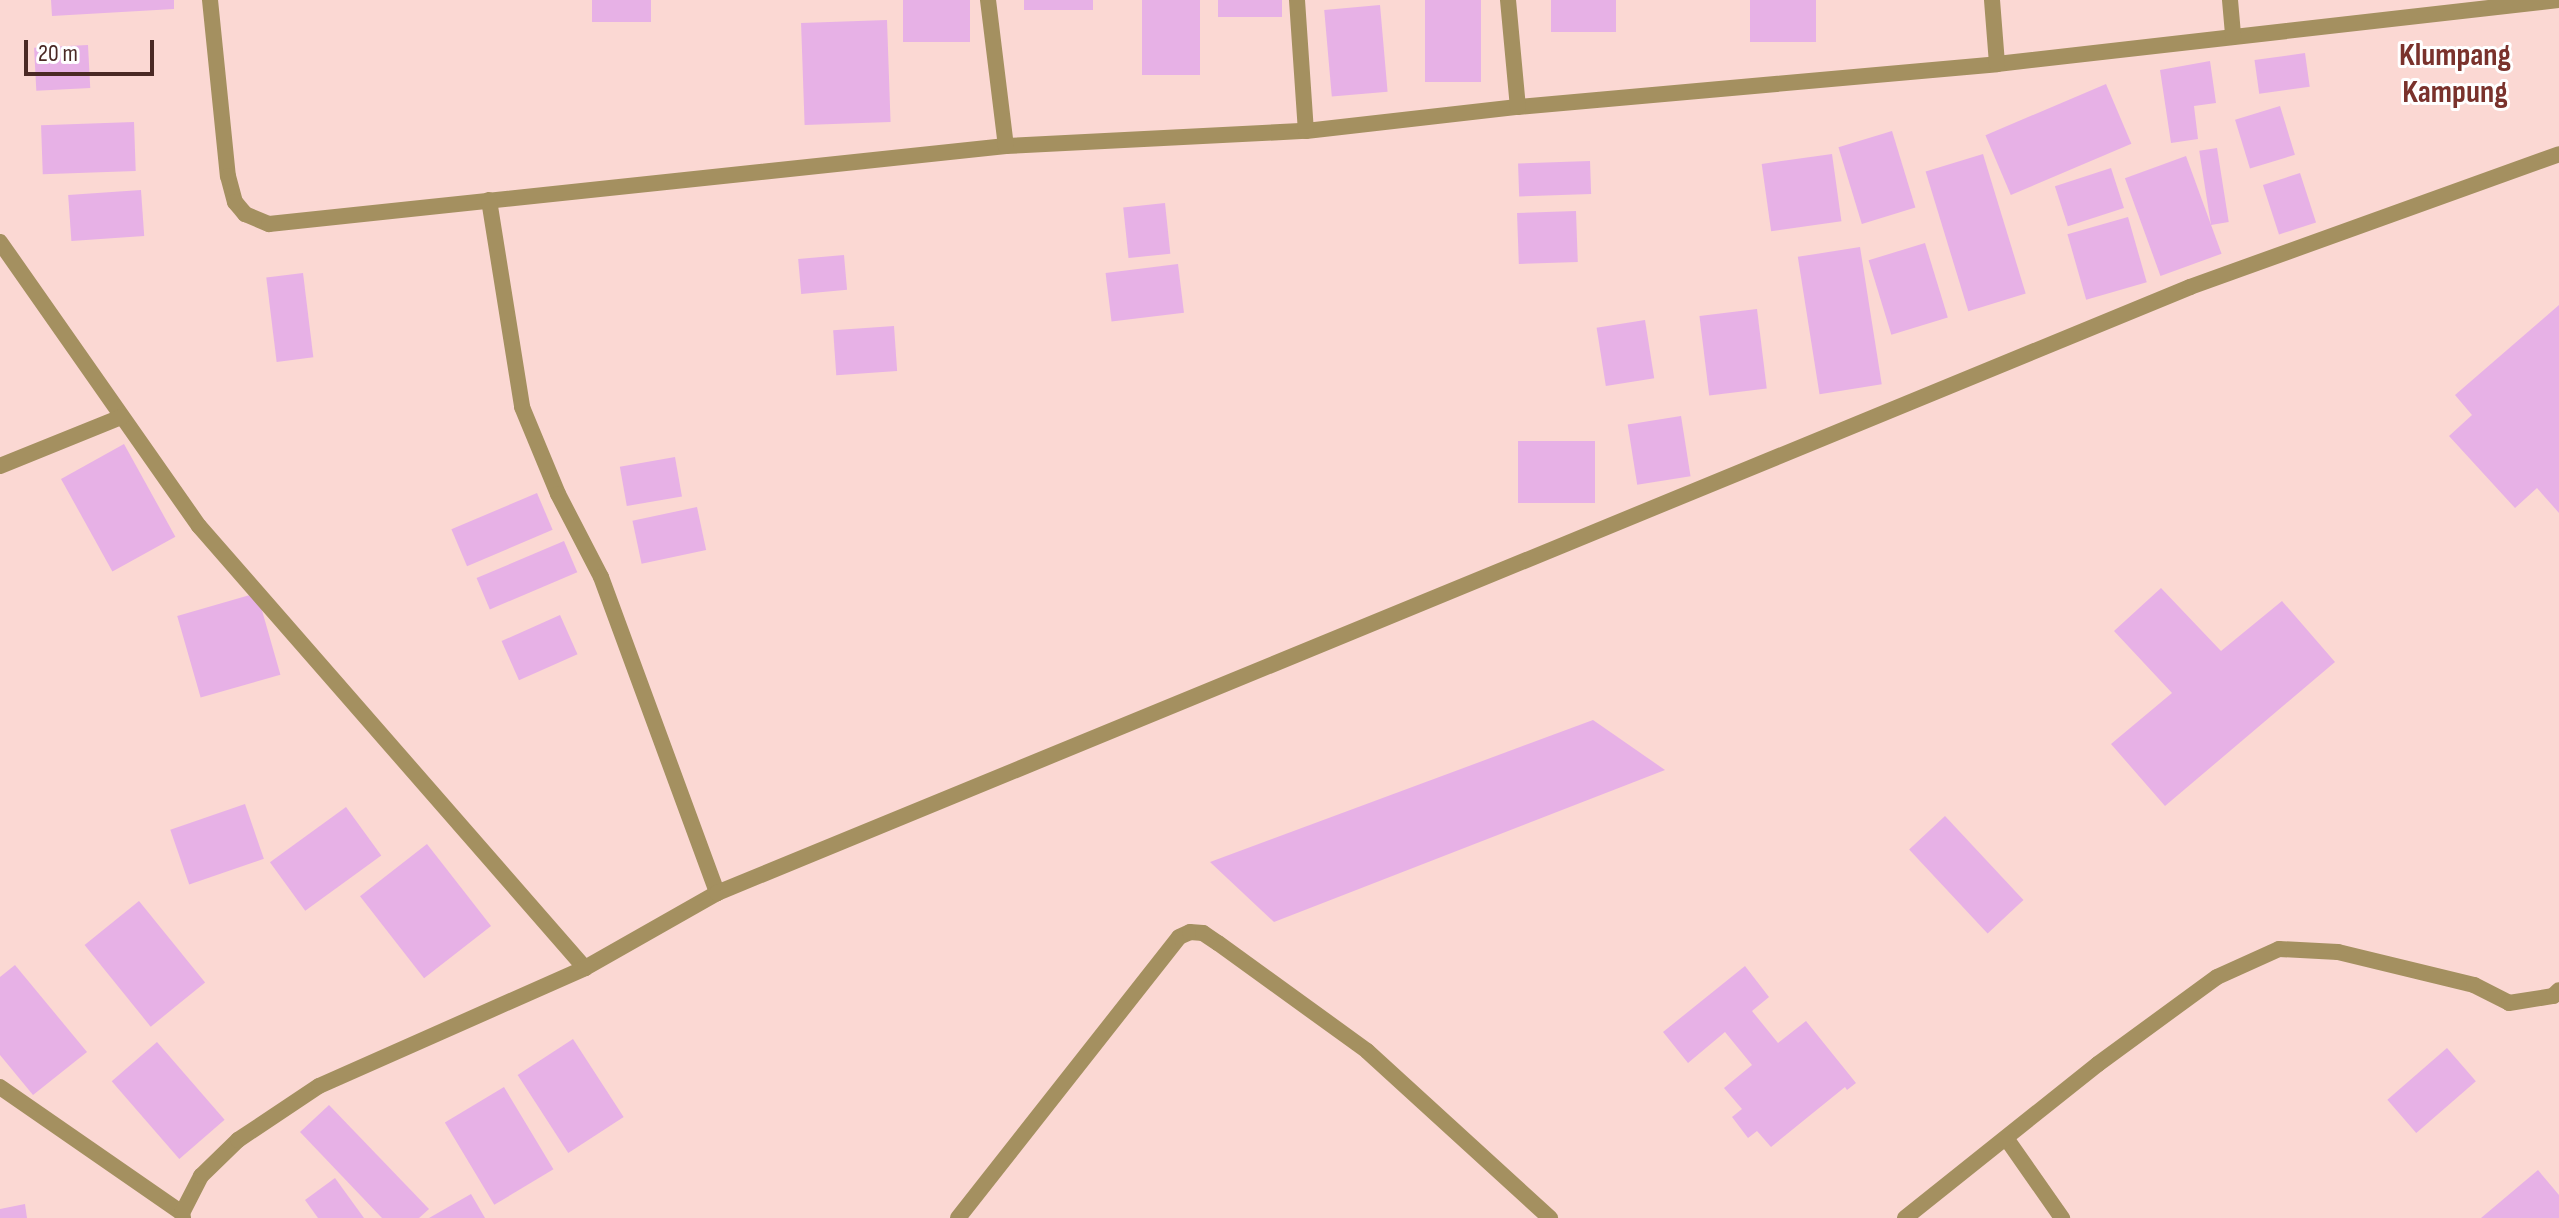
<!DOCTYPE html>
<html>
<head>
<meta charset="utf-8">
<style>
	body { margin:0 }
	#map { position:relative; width:2559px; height:1218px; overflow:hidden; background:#fbd8d3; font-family:"Sofia Sans Condensed",sans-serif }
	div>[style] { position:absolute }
	.building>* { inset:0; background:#e7b1e6; transform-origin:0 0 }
	.minor>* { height:16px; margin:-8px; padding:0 8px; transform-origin:8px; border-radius:8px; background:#a49060 }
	span { translate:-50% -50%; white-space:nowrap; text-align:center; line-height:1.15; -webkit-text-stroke:6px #fff; paint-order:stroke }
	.quarter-label { font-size:32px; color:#7a322c; font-weight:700 }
	.scale { position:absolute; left:24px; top:40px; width:130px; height:36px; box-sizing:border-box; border:4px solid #4a2925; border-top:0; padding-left:10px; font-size:24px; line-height:28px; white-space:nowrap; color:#4a2925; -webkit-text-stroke:6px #fff; paint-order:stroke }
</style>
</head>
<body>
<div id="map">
	<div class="building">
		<div style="clip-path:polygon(51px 0,174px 0,174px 9px,52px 16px)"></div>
		<div style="left:592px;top:0;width:59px;height:22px"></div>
		<div style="left:903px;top:0;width:67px;height:42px"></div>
		<div style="left:1024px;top:0;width:69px;height:10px"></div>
		<div style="left:1142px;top:0;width:58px;height:75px"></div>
		<div style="left:1218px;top:0;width:64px;height:17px"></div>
		<div style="left:1425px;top:0;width:56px;height:82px"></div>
		<div style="left:1551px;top:0;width:65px;height:32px"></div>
		<div style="left:1750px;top:0;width:66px;height:42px"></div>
		<div style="left:1380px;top:5px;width:87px;height:56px;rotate:85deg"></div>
		<div style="left:887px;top:20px;width:102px;height:86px;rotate:88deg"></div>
		<div style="left:88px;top:45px;width:43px;height:54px;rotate:87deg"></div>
		<div style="left:2305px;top:53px;width:34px;height:51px;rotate:82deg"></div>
		<div style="clip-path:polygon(2210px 61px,2216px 103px,2194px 106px,2198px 139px,2171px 143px,2160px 70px)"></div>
		<div style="left:2106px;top:84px;width:65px;height:131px;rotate:67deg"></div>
		<div style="left:2280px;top:106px;width:51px;height:47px;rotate:73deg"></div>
		<div style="left:134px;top:122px;width:49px;height:93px;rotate:88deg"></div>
		<div style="left:1892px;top:131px;width:80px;height:56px;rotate:73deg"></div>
		<div style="left:2217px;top:148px;width:75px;height:18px;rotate:81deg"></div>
		<div style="left:1832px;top:154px;width:68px;height:71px;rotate:82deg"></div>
		<div style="left:1983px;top:154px;width:146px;height:60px;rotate:73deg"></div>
		<div style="left:2186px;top:156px;width:104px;height:65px;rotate:70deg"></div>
		<div style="left:1590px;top:161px;width:33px;height:72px;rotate:88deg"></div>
		<div style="left:2111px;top:168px;width:42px;height:59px;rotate:72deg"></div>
		<div style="left:2300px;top:173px;width:52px;height:39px;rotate:72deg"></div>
		<div style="left:141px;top:190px;width:46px;height:73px;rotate:86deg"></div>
		<div style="left:1165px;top:203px;width:51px;height:42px;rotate:84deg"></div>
		<div style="left:1576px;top:211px;width:51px;height:59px;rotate:88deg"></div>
		<div style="left:2128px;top:217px;width:68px;height:63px;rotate:74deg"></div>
		<div style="left:1925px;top:243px;width:78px;height:59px;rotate:73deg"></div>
		<div style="left:1860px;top:247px;width:139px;height:63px;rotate:81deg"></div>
		<div style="left:844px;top:255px;width:35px;height:46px;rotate:85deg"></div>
		<div style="left:1178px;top:264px;width:49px;height:73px;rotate:83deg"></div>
		<div style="left:303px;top:273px;width:85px;height:37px;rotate:83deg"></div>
		<div style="clip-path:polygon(2559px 305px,2559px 513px,2537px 488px,2515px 508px,2449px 436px,2472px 415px,2455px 395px)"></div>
		<div style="left:1757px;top:309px;width:80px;height:58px;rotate:83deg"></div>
		<div style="left:1645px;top:320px;width:59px;height:49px;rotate:81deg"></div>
		<div style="left:894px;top:326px;width:45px;height:61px;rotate:86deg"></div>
		<div style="left:1681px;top:416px;width:61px;height:54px;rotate:81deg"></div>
		<div style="left:1518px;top:441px;width:77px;height:62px"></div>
		<div style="left:124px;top:444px;width:106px;height:72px;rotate:61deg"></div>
		<div style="left:675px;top:457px;width:40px;height:56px;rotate:80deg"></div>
		<div style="left:537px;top:493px;width:40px;height:93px;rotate:67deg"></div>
		<div style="left:697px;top:507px;width:44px;height:66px;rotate:78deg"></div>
		<div style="left:564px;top:541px;width:34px;height:95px;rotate:67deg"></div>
		<div style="clip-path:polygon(2161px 588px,2221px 651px,2282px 601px,2335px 662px,2165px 806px,2111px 744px,2172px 693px,2114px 631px)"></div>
		<div style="left:257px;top:593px;width:85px;height:83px;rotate:74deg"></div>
		<div style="left:560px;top:615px;width:43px;height:64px;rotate:66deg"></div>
		<div style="clip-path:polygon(1593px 720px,1665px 770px,1274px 922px,1210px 862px)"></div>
		<div style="left:245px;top:804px;width:58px;height:79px;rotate:71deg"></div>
		<div style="left:346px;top:807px;width:60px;height:94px;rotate:54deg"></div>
		<div style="left:1945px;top:816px;width:115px;height:49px;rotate:47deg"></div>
		<div style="left:427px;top:844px;width:104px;height:85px;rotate:52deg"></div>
		<div style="left:139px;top:901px;width:105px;height:70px;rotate:51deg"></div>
		<div style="clip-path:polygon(15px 965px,87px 1052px,33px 1095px,0 1055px,0 977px)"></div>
		<div style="clip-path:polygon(1745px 966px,1769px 997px,1752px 1011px,1778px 1043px,1806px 1021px,1856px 1083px,1847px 1090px,1845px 1087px,1771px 1147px,1757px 1131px,1748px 1138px,1732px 1117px,1742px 1109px,1724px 1088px,1752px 1065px,1725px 1032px,1688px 1063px,1663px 1032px)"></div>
		<div style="left:573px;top:1039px;width:93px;height:66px;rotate:57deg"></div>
		<div style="left:157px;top:1042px;width:103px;height:60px;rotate:49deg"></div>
		<div style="left:2447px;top:1048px;width:44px;height:79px;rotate:49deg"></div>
		<div style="left:504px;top:1087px;width:96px;height:69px;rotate:59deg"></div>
		<div style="clip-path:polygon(329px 1105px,429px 1209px,419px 1218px,382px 1218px,300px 1132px)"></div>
		<div style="clip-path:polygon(2538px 1170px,2559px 1195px,2559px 1218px,2481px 1218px)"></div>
		<div style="clip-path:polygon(335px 1178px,364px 1218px,318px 1218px,305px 1200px)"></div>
		<div style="clip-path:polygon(471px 1194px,485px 1218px,429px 1218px)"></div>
		<div style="clip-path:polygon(25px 1204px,27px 1218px,0 1218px,0 1209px)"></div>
	</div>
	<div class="minor">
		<div style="left:210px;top:0;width:177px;rotate:84.2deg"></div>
		<div style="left:228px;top:176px;width:27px;rotate:75deg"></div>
		<div style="left:235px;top:202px;width:16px;rotate:50deg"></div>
		<div style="left:245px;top:214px;width:26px;rotate:23deg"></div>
		<div style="left:269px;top:224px;width:741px;rotate:-6.04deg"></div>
		<div style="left:1006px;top:146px;width:300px;rotate:-2.9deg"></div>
		<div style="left:1306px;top:131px;width:213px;rotate:-6.5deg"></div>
		<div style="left:1518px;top:107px;width:481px;rotate:-5.1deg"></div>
		<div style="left:1997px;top:64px;width:566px;rotate:-6.5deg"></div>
		<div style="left:988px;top:0;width:147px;rotate:83deg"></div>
		<div style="left:1297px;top:0;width:131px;rotate:86.1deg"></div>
		<div style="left:1508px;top:0;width:107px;rotate:84.7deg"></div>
		<div style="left:1992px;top:0;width:64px;rotate:85.5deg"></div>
		<div style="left:2230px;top:0;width:37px;rotate:85deg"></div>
		<div style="left:489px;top:200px;width:210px;rotate:80.9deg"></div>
		<div style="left:522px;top:407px;width:94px;rotate:67.5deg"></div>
		<div style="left:558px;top:494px;width:93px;rotate:62.6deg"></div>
		<div style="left:601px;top:577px;width:337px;rotate:69.8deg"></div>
		<div style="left:0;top:242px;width:347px;rotate:55deg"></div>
		<div style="left:199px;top:526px;width:587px;rotate:48.87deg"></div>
		<div style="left:0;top:466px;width:131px;rotate:-22deg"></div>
		<div style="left:0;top:1087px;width:221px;rotate:34.7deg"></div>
		<div style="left:2006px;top:1138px;width:98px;rotate:55deg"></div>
		<div style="left:183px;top:1218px;width:5px;rotate:-101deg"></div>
		<div style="left:182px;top:1213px;width:42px;rotate:-62.8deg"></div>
		<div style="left:201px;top:1176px;width:52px;rotate:-44.2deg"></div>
		<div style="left:238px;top:1140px;width:97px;rotate:-33.7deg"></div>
		<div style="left:319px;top:1086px;width:291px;rotate:-23.9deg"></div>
		<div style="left:585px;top:968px;width:152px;rotate:-29.6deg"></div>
		<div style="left:717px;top:893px;width:1593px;rotate:-22.36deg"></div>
		<div style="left:2190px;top:287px;width:392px;rotate:-19.8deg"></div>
		<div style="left:958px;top:1218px;width:357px;rotate:-51.8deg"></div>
		<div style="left:1179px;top:937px;width:12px;rotate:-24deg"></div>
		<div style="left:1190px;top:932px;width:13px;rotate:4deg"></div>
		<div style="left:1203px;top:933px;width:18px;rotate:34deg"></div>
		<div style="left:1218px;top:943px;width:184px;rotate:35.9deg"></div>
		<div style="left:1367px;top:1051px;width:248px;rotate:42.4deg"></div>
		<div style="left:1905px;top:1218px;width:247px;rotate:-38.6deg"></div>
		<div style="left:2098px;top:1064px;width:147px;rotate:-36.2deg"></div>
		<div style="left:2217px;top:977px;width:68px;rotate:-24.3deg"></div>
		<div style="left:2279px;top:949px;width:59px;rotate:2.9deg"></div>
		<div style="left:2338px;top:952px;width:140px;rotate:13.6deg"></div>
		<div style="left:2474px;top:985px;width:39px;rotate:27deg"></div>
		<div style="left:2509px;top:1003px;width:45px;rotate:-9deg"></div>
		<div style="left:2553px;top:996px;width:8px;rotate:-45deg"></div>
	</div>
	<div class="quarter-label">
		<span style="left:2455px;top:75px">Klumpang<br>Kampung</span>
	</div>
	<div class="scale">20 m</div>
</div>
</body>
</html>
